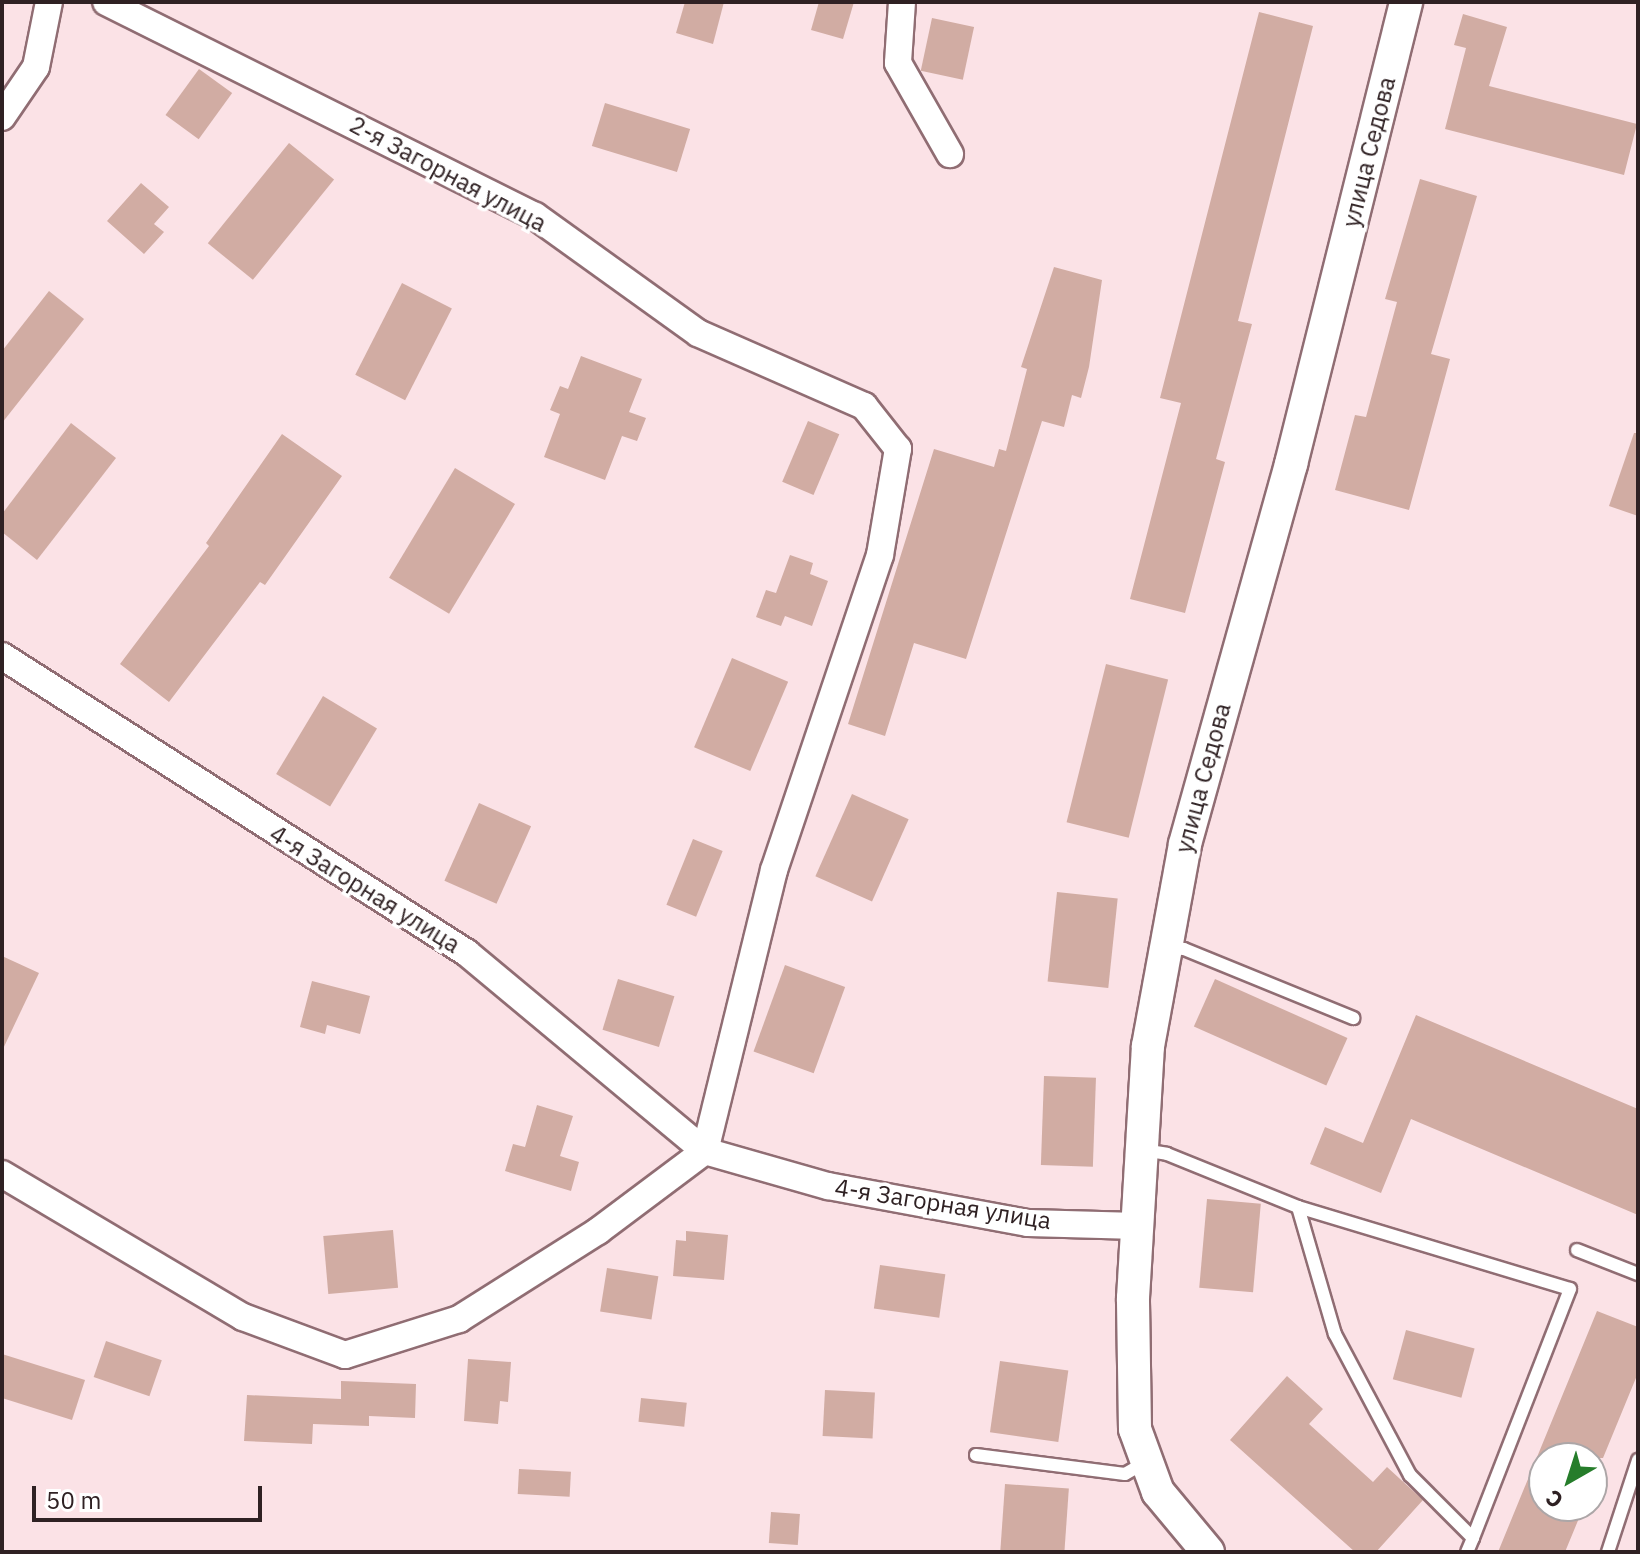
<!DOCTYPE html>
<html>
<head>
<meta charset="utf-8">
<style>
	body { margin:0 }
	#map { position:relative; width:1640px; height:1554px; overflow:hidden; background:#fbe2e6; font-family:"IBM Plex Sans",sans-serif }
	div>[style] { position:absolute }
	.building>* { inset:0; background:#d1aca3; transform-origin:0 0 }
	.roads { filter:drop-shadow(2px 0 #906d73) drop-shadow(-2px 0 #906d73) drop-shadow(0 2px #906d73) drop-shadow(0 -2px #906d73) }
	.service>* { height:12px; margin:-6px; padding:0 6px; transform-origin:6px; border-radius:6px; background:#fff }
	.minor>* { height:26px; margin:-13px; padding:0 13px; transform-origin:13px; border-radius:13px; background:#fff }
	.tertiary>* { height:32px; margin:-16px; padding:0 16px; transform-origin:16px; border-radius:16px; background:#fff }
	span { translate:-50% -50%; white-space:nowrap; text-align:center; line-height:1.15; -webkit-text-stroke:7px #fff; paint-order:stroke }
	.street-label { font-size:24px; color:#2f2123 }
	.frame { position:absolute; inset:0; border:4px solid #2f2123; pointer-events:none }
	.north { position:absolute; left:1528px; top:1442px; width:80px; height:80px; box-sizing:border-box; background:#fff; border:2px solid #aca6a7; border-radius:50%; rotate:219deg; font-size:22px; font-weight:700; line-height:32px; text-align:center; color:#2f2123 }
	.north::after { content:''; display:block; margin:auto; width:28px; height:36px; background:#267d2b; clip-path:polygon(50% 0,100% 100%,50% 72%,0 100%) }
	.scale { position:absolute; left:32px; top:1486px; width:230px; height:36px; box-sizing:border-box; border:4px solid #2f2123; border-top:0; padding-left:10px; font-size:24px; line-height:28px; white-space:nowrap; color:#2f2123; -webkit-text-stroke:6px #fff; paint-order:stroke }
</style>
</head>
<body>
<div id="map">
	<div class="building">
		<div style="clip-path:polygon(685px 2px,724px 2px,713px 44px,676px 33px)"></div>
		<div style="clip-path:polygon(819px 2px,854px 2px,843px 39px,811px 30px)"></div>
		<div style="clip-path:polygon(1259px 12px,1313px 26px,1238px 321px,1252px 324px,1216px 459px,1225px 462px,1185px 613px,1130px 599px,1181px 403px,1160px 398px)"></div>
		<div style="clip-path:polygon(1463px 14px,1507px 27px,1489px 86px,1637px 124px,1624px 175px,1445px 129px,1466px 48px,1454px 45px)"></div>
		<div style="left:932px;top:18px;width:43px;height:54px;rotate:12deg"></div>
		<div style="left:199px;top:69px;width:41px;height:57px;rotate:36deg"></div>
		<div style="left:605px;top:103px;width:89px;height:45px;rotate:17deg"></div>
		<div style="left:289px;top:143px;width:58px;height:129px;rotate:39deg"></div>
		<div style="clip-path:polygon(1420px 179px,1477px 196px,1431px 354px,1450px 359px,1409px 510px,1335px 490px,1355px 415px,1366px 417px,1397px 302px,1385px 299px)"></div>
		<div style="clip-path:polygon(141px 183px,169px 207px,154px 224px,164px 232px,144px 254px,107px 221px)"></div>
		<div style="clip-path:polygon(1054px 267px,1102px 280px,1089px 367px,1081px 398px,1072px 395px,1064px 427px,1042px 421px,966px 659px,914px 643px,885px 736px,848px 724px,934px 449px,994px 467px,999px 449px,1006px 451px,1027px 369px,1021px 367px)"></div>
		<div style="left:402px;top:283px;width:56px;height:103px;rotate:27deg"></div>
		<div style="clip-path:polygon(49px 291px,84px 319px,2px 423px,2px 351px)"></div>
		<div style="clip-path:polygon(581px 356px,642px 379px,629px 412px,646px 418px,637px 441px,622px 436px,605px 480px,544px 457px,560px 414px,550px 410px,560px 386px,568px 389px)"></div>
		<div style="left:808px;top:421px;width:34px;height:66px;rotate:23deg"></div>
		<div style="clip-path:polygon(71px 423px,116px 458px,37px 560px,2px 532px,2px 514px)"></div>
		<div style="clip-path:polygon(1634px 433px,1638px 433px,1638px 516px,1609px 506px)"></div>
		<div style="clip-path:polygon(282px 434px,342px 476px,265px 585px,260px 582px,169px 702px,120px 664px,209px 546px,206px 543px)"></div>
		<div style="left:455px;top:468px;width:70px;height:128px;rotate:31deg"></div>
		<div style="clip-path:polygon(790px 555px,813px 563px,810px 574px,828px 581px,812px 626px,785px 616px,781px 626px,756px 617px,766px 590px,776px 593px)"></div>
		<div style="left:732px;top:658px;width:61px;height:97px;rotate:23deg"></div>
		<div style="left:1106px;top:664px;width:64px;height:163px;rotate:14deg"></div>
		<div style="left:323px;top:696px;width:63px;height:91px;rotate:31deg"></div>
		<div style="left:852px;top:794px;width:62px;height:90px;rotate:24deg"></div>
		<div style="left:479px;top:803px;width:57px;height:85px;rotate:24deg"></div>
		<div style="left:693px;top:839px;width:32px;height:71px;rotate:22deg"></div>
		<div style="left:1057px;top:892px;width:61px;height:90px;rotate:6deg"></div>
		<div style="clip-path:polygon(2px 956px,39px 973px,2px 1051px)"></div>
		<div style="left:785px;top:965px;width:64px;height:92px;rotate:20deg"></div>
		<div style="left:618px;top:979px;width:59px;height:53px;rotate:17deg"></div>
		<div style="left:1215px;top:979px;width:145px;height:52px;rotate:24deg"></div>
		<div style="clip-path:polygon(312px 981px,370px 996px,360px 1034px,327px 1025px,325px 1034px,300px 1027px)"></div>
		<div style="clip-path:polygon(1416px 1015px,1638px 1109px,1638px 1215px,1411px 1119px,1381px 1193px,1310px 1164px,1325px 1127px,1363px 1143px)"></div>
		<div style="left:1044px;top:1076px;width:52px;height:89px;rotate:2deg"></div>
		<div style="clip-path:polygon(537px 1105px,573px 1116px,560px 1156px,579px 1162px,571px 1191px,505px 1171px,513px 1144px,525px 1147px)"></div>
		<div style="left:1207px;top:1199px;width:54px;height:89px;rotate:5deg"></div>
		<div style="left:393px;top:1230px;width:58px;height:70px;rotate:85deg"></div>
		<div style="clip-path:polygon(686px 1231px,728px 1235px,724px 1280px,673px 1276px,676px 1240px,686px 1241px)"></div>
		<div style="left:880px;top:1265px;width:66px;height:44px;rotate:8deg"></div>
		<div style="left:607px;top:1268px;width:52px;height:44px;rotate:9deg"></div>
		<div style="clip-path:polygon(1597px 1311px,1638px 1327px,1638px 1373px,1603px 1458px,1544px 1458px,1544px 1506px,1584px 1506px,1565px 1552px,1498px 1552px)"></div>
		<div style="left:1406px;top:1330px;width:71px;height:51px;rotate:15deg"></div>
		<div style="left:106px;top:1341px;width:59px;height:38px;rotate:19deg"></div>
		<div style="clip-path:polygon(2px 1354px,85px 1380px,72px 1420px,2px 1398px)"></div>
		<div style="clip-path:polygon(468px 1359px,511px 1362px,508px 1402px,500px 1401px,498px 1424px,464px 1421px)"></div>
		<div style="left:1000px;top:1361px;width:69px;height:72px;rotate:8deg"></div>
		<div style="clip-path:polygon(1287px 1376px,1323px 1409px,1309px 1424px,1373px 1482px,1387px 1467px,1423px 1500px,1376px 1552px,1355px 1552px,1230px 1440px)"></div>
		<div style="clip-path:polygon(341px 1381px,416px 1384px,415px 1418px,369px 1416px,369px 1426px,313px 1424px,312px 1444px,244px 1441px,247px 1395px,341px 1399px)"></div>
		<div style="left:825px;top:1390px;width:50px;height:46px;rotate:3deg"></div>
		<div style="left:641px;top:1398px;width:46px;height:24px;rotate:6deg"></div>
		<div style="left:519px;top:1469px;width:52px;height:25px;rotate:3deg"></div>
		<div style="left:1005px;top:1484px;width:64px;height:68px;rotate:4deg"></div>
		<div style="left:771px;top:1512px;width:29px;height:31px;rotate:4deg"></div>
	</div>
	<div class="roads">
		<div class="service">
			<div style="left:1167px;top:947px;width:17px;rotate:7deg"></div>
			<div style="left:1184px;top:949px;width:183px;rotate:22.2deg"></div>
			<div style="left:1143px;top:1150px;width:24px;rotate:9deg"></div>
			<div style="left:1167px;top:1154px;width:141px;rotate:22deg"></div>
			<div style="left:1298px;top:1207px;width:284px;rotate:16.8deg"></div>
			<div style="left:1570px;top:1289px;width:267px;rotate:111.3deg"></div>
			<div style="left:1298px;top:1207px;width:132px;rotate:73.8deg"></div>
			<div style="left:1335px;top:1334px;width:160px;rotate:62deg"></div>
			<div style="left:1410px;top:1475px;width:89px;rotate:45deg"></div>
			<div style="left:1473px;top:1538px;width:15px;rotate:113deg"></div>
			<div style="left:1577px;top:1250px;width:66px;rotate:21.5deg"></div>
			<div style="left:976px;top:1455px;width:150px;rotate:7.3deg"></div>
			<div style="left:1125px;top:1474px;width:22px;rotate:-30deg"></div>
			<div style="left:1608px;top:1552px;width:97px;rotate:-71.9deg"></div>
		</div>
		<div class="minor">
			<div style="left:902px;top:2px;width:61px;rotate:93.8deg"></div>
			<div style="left:898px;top:63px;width:105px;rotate:60.3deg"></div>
			<div style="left:2px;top:117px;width:60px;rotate:-55.8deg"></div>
			<div style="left:36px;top:67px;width:66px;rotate:-78.7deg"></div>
			<div style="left:2px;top:656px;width:552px;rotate:32.57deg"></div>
			<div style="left:467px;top:953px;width:310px;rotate:39.8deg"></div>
			<div style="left:705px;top:1151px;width:128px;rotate:15.9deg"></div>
			<div style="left:828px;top:1186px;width:203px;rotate:10.5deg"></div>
			<div style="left:1028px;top:1223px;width:110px;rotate:1.6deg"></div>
			<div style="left:2px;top:1174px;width:280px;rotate:30.7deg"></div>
			<div style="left:243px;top:1317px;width:109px;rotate:20.4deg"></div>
			<div style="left:345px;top:1355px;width:120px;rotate:-17.5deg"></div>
			<div style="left:459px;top:1319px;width:165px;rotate:-32.3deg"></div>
			<div style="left:598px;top:1231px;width:134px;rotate:-36.8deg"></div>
			<div style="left:705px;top:1151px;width:289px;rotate:-76.2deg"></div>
			<div style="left:774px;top:870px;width:332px;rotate:-71.4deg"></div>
			<div style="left:880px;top:555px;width:108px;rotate:-80.4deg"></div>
			<div style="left:898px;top:449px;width:55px;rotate:-128.3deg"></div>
			<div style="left:864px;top:406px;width:181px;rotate:-156.3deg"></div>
			<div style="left:698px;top:333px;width:201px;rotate:-144.3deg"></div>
			<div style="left:535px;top:216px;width:479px;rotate:-153.5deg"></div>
		</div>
		<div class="tertiary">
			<div style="left:1208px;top:1552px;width:78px;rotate:-129.8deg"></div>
			<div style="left:1158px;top:1492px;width:67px;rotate:-110.1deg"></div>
			<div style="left:1135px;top:1429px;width:131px;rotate:-90.9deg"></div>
			<div style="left:1133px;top:1298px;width:252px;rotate:-86.6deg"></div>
			<div style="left:1148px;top:1046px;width:205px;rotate:-79.6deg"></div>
			<div style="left:1185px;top:844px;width:395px;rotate:-74.4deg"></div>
			<div style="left:1291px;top:464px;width:476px;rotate:-76deg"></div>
		</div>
	</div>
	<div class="street-label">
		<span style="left:1369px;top:152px;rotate:-76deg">улица Седова</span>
		<span style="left:448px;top:174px;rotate:28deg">2-я Загорная улица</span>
		<span style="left:1203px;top:778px;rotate:-75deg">улица Седова</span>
		<span style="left:365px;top:889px;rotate:32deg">4-я Загорная улица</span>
		<span style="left:943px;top:1204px;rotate:9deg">4-я Загорная улица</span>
	</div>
	<div class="frame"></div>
	<div class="north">С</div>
	<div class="scale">50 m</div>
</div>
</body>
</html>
